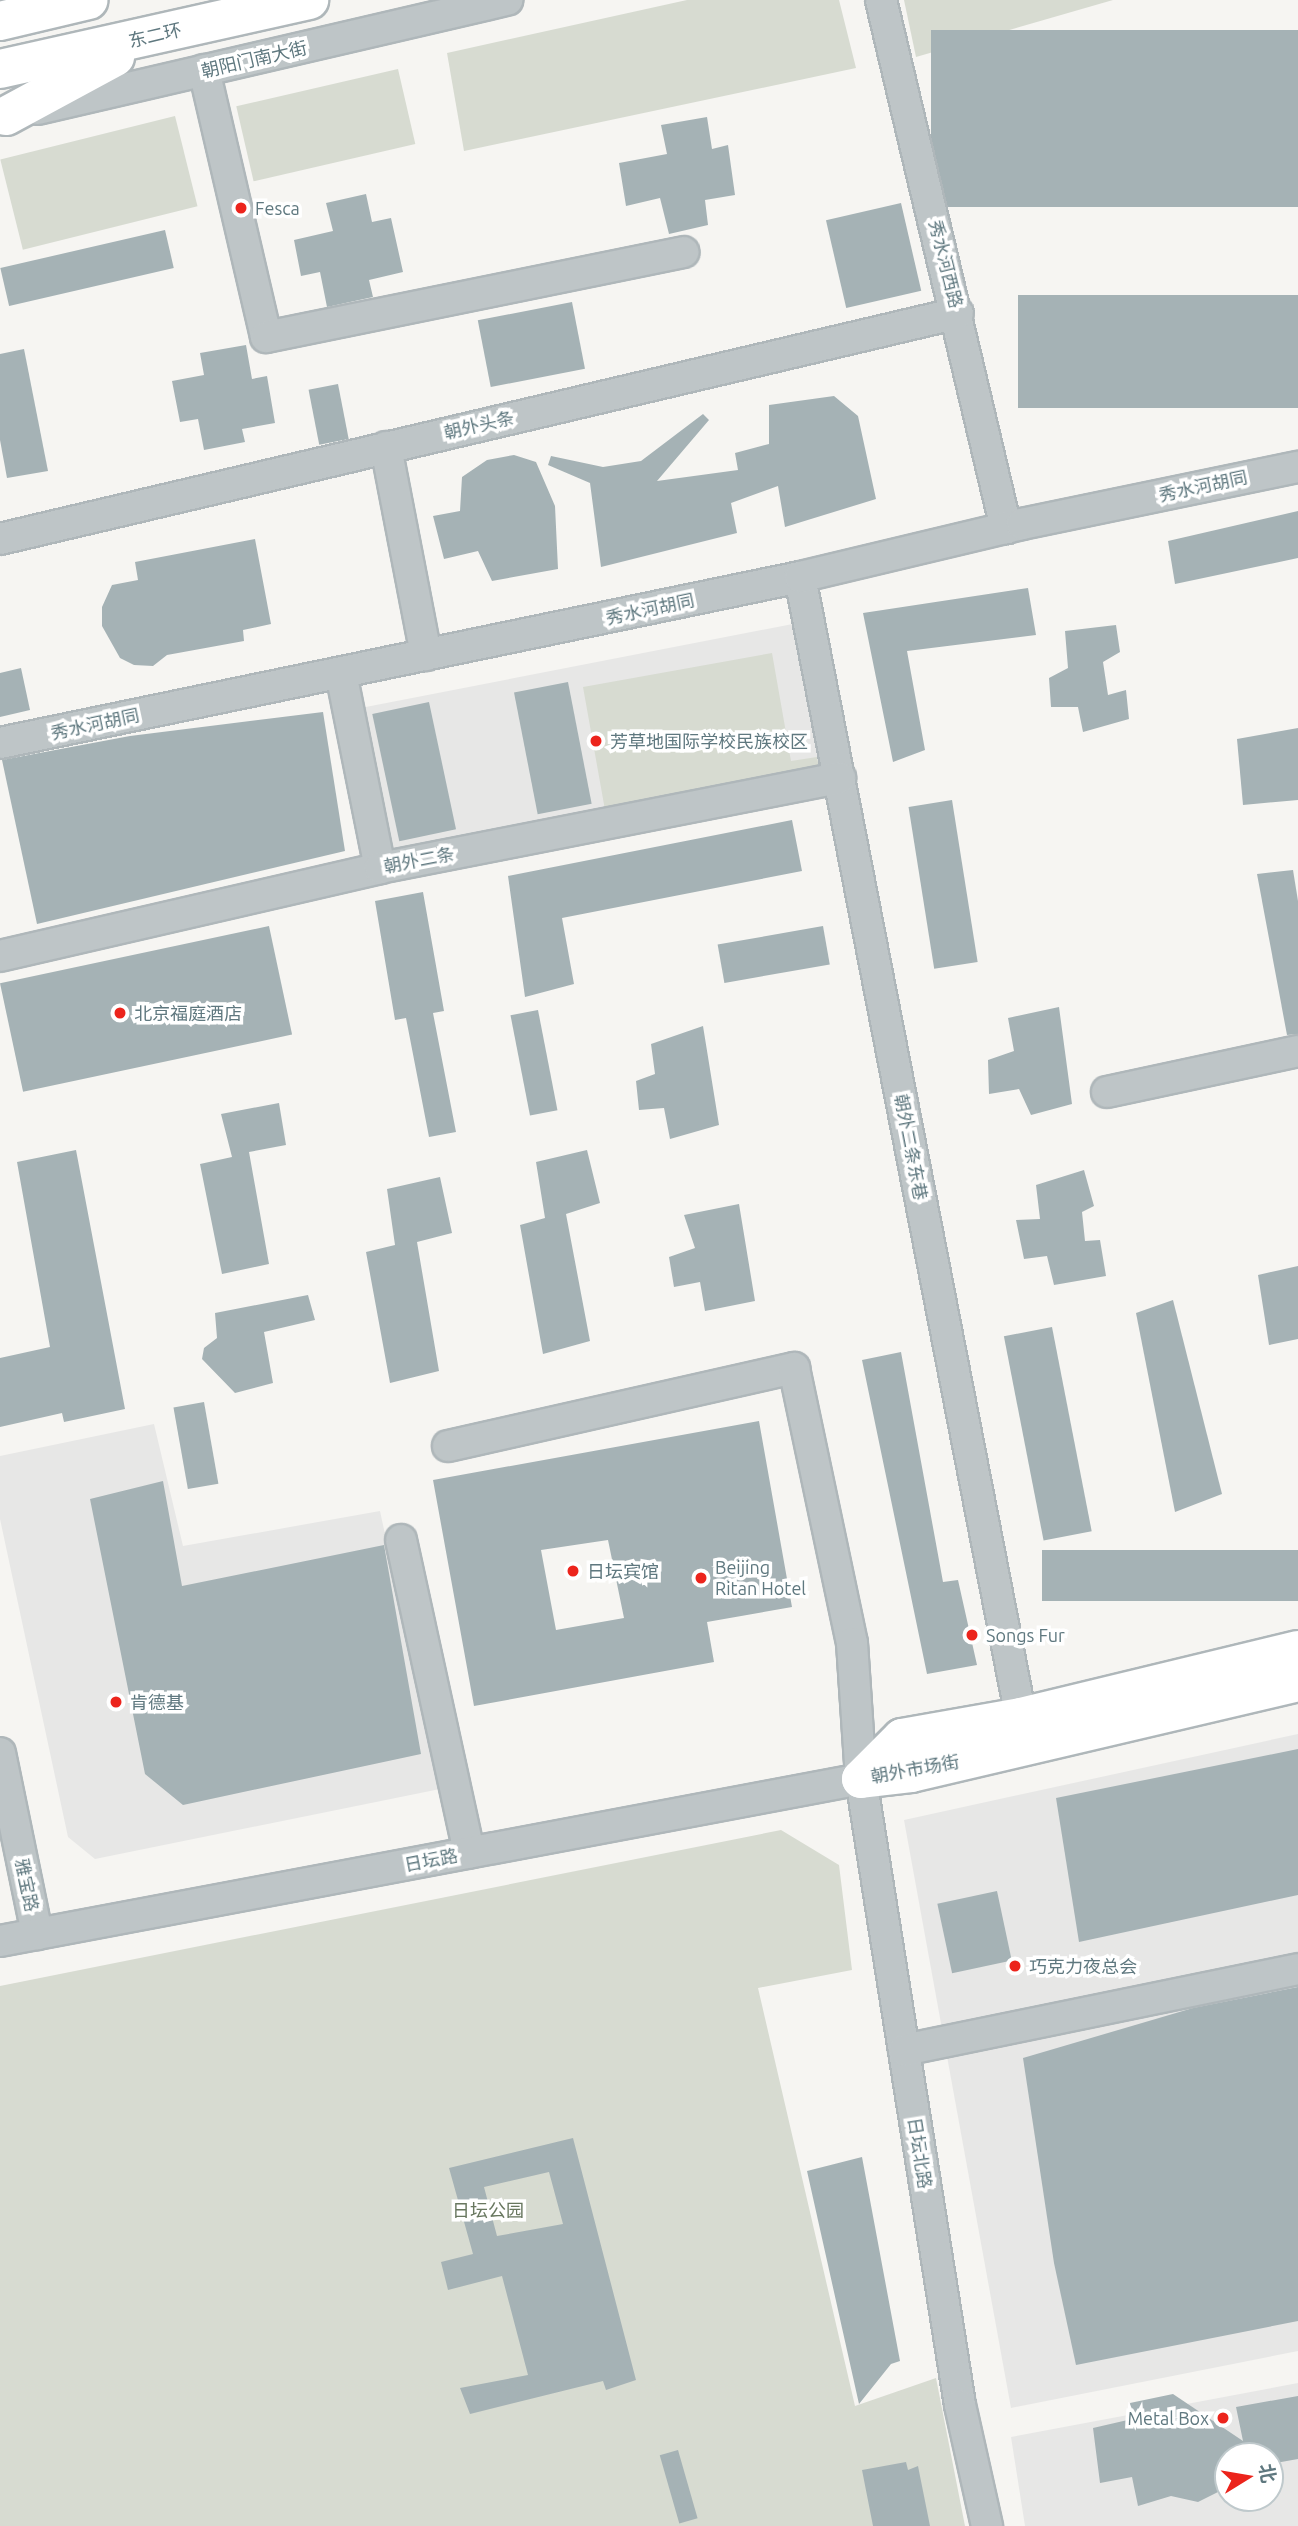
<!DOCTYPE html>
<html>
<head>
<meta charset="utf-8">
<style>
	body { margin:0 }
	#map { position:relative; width:1298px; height:2526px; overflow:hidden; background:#f6f5f2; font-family:Ubuntu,"Noto Sans SC",sans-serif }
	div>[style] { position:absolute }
	.built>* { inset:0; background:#e7e7e6; transform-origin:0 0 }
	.green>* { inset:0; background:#d7dbd1; transform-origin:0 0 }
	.building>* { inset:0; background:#a5b2b5; transform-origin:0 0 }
	.roads { filter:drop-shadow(2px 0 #afb7ba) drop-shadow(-2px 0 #afb7ba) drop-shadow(0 2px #afb7ba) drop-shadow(0 -2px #afb7ba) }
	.minor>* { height:30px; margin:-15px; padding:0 15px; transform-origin:15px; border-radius:15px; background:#bec5c7 }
	.major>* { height:38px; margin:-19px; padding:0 19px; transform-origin:19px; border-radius:19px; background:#fff }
	.highway>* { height:38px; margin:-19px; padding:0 19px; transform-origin:19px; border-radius:19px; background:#fff }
	.dots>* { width:19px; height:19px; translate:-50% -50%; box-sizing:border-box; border:4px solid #fff; border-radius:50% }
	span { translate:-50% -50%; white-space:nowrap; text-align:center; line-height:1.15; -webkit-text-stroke:7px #fff; paint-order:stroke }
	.street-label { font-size:18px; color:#5f787f }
	.poi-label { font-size:18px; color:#5f787f }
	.left { translate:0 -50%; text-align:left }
	.right { translate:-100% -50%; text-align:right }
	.park-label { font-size:18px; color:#68775f }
	.north { position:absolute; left:1214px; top:2442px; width:70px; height:70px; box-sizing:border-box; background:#fff; border:2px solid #bfc9cc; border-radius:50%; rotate:79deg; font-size:19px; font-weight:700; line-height:28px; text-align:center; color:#5f787f }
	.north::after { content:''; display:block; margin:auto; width:24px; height:32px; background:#ec241c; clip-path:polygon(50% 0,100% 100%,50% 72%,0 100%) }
</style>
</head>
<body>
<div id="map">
	<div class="built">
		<div style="left:803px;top:622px;width:157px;height:452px;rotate:79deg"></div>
		<div style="clip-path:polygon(154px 1424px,183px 1546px,380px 1511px,440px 1789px,95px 1859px,68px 1837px,0 1519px,0 1456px)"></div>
		<div style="clip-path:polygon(1298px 1734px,1298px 2351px,1011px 2408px,904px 1820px)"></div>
		<div style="clip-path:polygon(evenodd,1298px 2383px,1298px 2526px,1025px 2526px,1011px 2437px,1298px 2383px,1228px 2456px,1270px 2456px,1270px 2498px,1228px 2498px,1228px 2456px)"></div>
	</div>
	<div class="green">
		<div style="clip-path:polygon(687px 0,839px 0,856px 68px,464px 151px,447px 53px)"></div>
		<div style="clip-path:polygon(904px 0,1113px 0,916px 57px)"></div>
		<div style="left:398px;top:69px;width:77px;height:166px;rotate:77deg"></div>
		<div style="left:175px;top:116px;width:93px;height:180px;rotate:76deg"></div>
		<div style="clip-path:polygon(772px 653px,791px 761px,817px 757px,820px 772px,605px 810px,583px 687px)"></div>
		<div style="clip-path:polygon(781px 1830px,839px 1865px,852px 1970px,758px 1988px,855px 2406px,936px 2378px,965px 2526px,0 2526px,0 1986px)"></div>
	</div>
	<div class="building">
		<div style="left:1298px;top:30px;width:177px;height:367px;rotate:90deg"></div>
		<div style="clip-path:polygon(707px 117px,712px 149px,728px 145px,735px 195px,705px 200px,708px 225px,669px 234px,660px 198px,626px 206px,619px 163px,667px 154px,661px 125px)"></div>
		<div style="clip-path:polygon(366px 194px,372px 222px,391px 218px,403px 272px,369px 280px,373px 297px,327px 307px,320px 272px,301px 276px,294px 240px,333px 231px,326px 203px)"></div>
		<div style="left:901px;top:203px;width:90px;height:77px;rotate:77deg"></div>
		<div style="left:165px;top:230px;width:39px;height:169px;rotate:77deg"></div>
		<div style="left:1298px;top:295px;width:113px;height:280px;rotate:90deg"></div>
		<div style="left:572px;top:302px;width:68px;height:96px;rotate:79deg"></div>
		<div style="clip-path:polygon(246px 345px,252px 379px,267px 376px,275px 423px,242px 429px,245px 442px,204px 450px,198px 419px,180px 422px,172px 381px,204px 375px,200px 353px)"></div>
		<div style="clip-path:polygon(24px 349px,48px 471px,7px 478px,0 440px,0 354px)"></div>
		<div style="left:338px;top:384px;width:56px;height:30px;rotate:79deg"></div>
		<div style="clip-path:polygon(834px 396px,858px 416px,876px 499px,785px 527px,778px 486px,731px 503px,737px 533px,601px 567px,590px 483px,548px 465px,551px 456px,603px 467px,641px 461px,703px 414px,709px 420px,657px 481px,738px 470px,735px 453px,769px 444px,769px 405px)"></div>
		<div style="clip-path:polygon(514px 455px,536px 462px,555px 506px,558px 569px,492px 581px,478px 551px,444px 559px,433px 516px,460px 511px,462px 477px,487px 460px)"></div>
		<div style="clip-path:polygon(1298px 511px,1298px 558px,1175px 584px,1168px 541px)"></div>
		<div style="clip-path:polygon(255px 539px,271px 624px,243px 630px,244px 641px,167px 655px,153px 666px,134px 665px,120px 658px,102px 626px,102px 607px,112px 585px,138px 580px,135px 562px)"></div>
		<div style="clip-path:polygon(1028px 588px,1036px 635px,907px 651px,925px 750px,893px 762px,863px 613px)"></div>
		<div style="clip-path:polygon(1116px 625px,1120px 652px,1103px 662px,1108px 695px,1126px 690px,1129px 719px,1083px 732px,1078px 707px,1051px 707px,1049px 678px,1068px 668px,1065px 631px)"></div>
		<div style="clip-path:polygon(21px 668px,30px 710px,0 717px,0 673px)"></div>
		<div style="left:568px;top:682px;width:124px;height:55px;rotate:79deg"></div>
		<div style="left:429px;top:702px;width:130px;height:58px;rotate:78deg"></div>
		<div style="clip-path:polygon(323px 712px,345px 851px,37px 924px,2px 760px,130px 736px)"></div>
		<div style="clip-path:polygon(1298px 728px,1298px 800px,1243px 805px,1237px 739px)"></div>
		<div style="left:952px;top:800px;width:164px;height:44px;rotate:81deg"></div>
		<div style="clip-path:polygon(792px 820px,802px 871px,562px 918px,574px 984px,525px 997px,508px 876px)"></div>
		<div style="clip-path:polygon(1293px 870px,1298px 901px,1298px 1034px,1287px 1035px,1257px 874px)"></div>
		<div style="clip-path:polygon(423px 892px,444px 1011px,433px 1013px,456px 1132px,429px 1137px,406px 1018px,395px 1020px,375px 901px)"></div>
		<div style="left:269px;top:926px;width:111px;height:275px;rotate:78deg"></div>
		<div style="left:823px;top:926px;width:39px;height:107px;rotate:80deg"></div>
		<div style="clip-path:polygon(1059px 1007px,1072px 1104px,1031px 1115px,1019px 1089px,989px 1094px,988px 1060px,1014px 1051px,1008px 1018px)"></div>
		<div style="left:538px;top:1010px;width:102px;height:28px;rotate:79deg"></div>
		<div style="clip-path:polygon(703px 1026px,719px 1125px,670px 1139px,664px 1108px,639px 1110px,636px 1081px,655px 1074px,651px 1044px)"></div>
		<div style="clip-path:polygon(279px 1103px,286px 1145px,249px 1152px,269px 1264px,222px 1274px,200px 1164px,232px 1157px,221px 1114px)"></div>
		<div style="clip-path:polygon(76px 1150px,125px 1409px,64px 1422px,62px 1413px,0 1427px,0 1358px,50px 1347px,17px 1162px)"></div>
		<div style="clip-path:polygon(587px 1150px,600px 1203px,566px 1214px,590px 1341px,543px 1354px,520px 1225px,545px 1218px,536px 1162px)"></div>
		<div style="clip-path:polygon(1084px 1170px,1094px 1206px,1082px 1212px,1085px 1241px,1100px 1240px,1106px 1276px,1054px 1285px,1047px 1256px,1024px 1259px,1016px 1220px,1040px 1219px,1036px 1185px)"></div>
		<div style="clip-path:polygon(440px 1177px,452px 1233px,417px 1242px,439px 1371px,390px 1383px,366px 1252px,395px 1245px,387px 1189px)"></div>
		<div style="clip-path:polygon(739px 1204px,755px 1301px,705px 1311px,700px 1282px,674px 1287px,669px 1257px,695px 1248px,684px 1215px)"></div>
		<div style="clip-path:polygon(1298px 1266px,1298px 1339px,1269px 1345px,1258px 1275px)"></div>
		<div style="clip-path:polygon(308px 1295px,315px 1320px,264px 1332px,273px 1383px,235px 1393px,202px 1359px,204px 1348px,217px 1338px,215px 1313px)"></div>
		<div style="clip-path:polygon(1173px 1300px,1222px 1494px,1175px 1512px,1136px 1313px)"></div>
		<div style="left:1052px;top:1327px;width:208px;height:49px;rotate:79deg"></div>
		<div style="clip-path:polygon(901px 1352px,943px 1582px,958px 1580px,977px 1665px,927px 1674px,862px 1360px)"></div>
		<div style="left:204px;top:1402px;width:83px;height:31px;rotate:80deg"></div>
		<div style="clip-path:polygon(evenodd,759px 1421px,792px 1607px,707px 1622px,714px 1662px,474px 1706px,433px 1480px,759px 1421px,608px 1540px,624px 1618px,556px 1630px,541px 1550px,608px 1540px)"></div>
		<div style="clip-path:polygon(163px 1481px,182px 1586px,384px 1545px,421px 1754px,183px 1805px,145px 1774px,90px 1499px)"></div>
		<div style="left:1298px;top:1550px;width:51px;height:256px;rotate:90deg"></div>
		<div style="clip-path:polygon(1298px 1749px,1298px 1895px,1079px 1942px,1056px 1798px)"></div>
		<div style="left:997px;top:1891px;width:71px;height:61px;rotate:78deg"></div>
		<div style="clip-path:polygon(1298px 1987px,1298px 2321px,1076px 2365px,1054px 2263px,1023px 2058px,1193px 2008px)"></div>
		<div style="clip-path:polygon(evenodd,573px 2138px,636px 2380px,606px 2390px,603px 2381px,470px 2414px,460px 2388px,528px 2375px,502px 2276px,448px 2290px,441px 2262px,473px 2254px,449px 2168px,573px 2138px,549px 2172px,563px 2224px,497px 2236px,484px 2187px,549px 2172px)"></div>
		<div style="clip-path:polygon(862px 2157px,900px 2361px,891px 2364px,859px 2404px,807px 2171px)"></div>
		<div style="clip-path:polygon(1173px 2394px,1243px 2441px,1236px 2407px,1298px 2396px,1298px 2459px,1270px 2464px,1270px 2456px,1228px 2456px,1226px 2488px,1198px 2502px,1171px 2496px,1138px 2506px,1132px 2477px,1100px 2483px,1093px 2428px,1132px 2419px,1130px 2403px)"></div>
		<div style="left:678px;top:2450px;width:71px;height:19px;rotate:74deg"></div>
		<div style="clip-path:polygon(906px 2462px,908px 2470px,918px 2466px,930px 2526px,873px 2526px,862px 2470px)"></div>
	</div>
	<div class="roads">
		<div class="minor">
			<div style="left:881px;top:0;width:543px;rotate:76.68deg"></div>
			<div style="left:204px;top:70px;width:274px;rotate:76.9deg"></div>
			<div style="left:266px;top:337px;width:426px;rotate:-11.5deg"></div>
			<div style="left:38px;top:109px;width:482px;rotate:-13.1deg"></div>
			<div style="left:386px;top:447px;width:212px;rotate:79.1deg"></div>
			<div style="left:0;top:539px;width:984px;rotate:-13.27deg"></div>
			<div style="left:800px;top:577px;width:1161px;rotate:79.03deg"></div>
			<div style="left:341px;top:673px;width:199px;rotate:78.7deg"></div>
			<div style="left:0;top:743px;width:817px;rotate:-11.72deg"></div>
			<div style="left:800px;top:577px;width:228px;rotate:-13.4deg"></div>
			<div style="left:1022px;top:524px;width:282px;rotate:-11.7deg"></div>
			<div style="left:0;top:956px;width:390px;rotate:-13deg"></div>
			<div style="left:380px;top:868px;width:469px;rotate:-11.1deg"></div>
			<div style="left:1107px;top:1092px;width:195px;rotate:-12.1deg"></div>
			<div style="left:448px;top:1446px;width:355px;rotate:-12.7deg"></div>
			<div style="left:794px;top:1368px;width:281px;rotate:78.1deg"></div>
			<div style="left:852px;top:1643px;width:136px;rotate:86.2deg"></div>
			<div style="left:861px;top:1779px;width:634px;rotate:81.01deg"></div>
			<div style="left:960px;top:2405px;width:124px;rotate:77.4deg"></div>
			<div style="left:401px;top:1540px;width:320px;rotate:77.7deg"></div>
			<div style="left:0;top:1753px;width:185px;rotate:78.4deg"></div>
			<div style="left:0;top:1941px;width:876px;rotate:-10.66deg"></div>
			<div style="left:904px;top:2050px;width:402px;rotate:-11.6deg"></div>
		</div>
		<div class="major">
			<div style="left:861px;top:1779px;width:58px;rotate:-45deg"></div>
			<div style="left:902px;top:1738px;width:121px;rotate:-10deg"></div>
			<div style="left:1021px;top:1717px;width:285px;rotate:-13.6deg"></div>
			<div style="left:861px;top:1779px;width:50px;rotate:-6.8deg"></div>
			<div style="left:911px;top:1773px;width:398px;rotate:-13.2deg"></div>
		</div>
		<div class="highway">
			<div style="left:0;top:21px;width:91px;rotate:-13.3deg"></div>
			<div style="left:0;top:69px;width:317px;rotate:-12.6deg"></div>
			<div style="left:6px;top:116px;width:124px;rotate:-28.4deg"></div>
		</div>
	</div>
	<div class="dots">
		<div style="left:241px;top:208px;background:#ec241c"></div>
		<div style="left:596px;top:741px;background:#ec241c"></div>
		<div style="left:120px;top:1013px;background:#ec241c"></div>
		<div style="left:573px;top:1571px;background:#ec241c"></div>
		<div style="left:701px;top:1578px;background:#ec241c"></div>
		<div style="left:972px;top:1635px;background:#ec241c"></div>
		<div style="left:116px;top:1702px;background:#ec241c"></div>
		<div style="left:1015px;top:1966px;background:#ec241c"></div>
		<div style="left:1223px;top:2418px;background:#ec241c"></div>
	</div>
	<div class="street-label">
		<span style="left:155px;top:35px;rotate:-13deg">东二环</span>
		<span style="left:254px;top:59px;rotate:-13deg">朝阳门南大街</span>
		<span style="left:946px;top:264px;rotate:76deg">秀水河西路</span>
		<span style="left:479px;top:425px;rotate:-13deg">朝外头条</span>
		<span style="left:1203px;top:486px;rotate:-12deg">秀水河胡同</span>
		<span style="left:650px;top:609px;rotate:-12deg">秀水河胡同</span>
		<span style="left:95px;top:724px;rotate:-12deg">秀水河胡同</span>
		<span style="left:419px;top:860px;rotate:-11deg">朝外二条</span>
		<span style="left:911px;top:1147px;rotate:79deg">朝外二条东巷</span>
		<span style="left:915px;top:1769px;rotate:-10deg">朝外市场街</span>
		<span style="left:431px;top:1860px;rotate:-11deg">日坛路</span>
		<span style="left:27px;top:1885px;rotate:78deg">雅宝路</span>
		<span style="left:920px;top:2153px;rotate:81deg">日坛北路</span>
	</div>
	<div class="poi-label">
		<span class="left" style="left:255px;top:208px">Fesca</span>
		<span class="left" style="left:610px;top:741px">芳草地国际学校民族校区</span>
		<span class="left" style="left:134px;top:1013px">北京福庭酒店</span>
		<span class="left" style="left:715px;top:1578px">Beijing<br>Ritan Hotel</span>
		<span class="left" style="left:587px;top:1571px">日坛宾馆</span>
		<span class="left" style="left:986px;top:1635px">Songs Fur</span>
		<span class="left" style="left:130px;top:1702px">肯德基</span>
		<span class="left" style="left:1029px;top:1966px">巧克力夜总会</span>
		<span class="right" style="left:1209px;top:2418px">Metal Box</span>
	</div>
	<div class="park-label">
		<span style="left:488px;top:2210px">日坛公园</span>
	</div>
	<div class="north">北</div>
</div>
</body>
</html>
